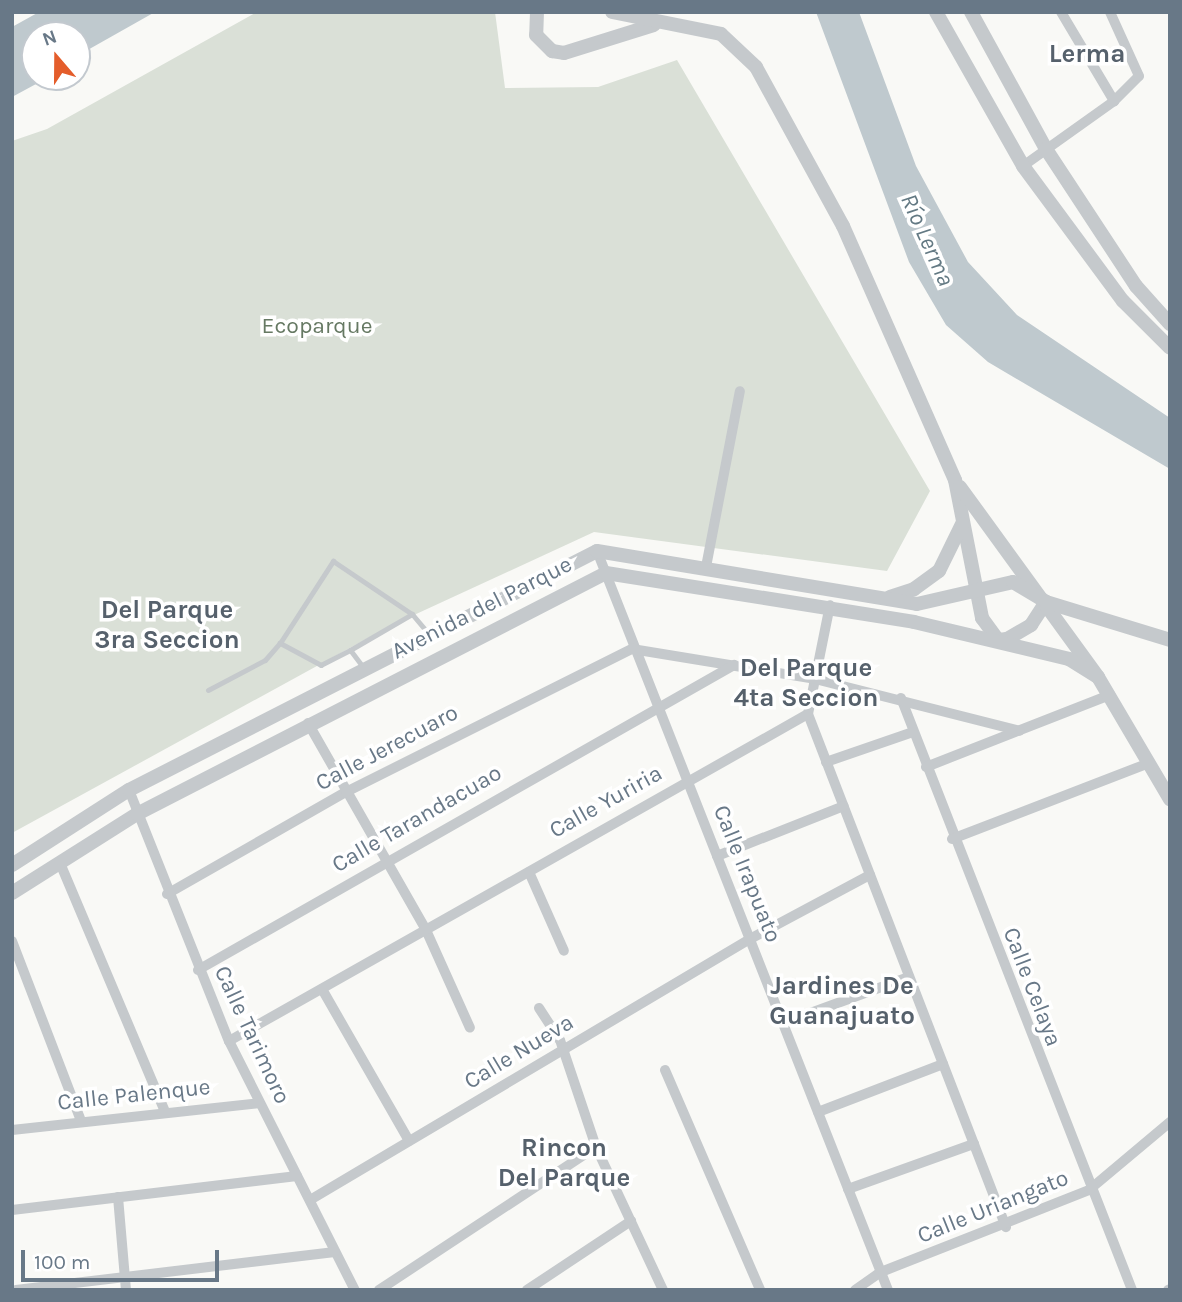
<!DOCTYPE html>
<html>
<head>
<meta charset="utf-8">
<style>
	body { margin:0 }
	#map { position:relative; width:1182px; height:1302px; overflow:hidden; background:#f9f9f6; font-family:Karla,sans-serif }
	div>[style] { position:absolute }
	.green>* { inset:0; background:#dae0d7 }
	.water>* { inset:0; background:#bfc9ce }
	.service>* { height:5px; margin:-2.5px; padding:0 2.5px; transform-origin:2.5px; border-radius:2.5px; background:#c5c9cc }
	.minor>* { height:10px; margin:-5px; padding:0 5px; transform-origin:5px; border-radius:5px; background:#c5c9cc }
	.tertiary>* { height:14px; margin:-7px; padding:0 7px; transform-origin:7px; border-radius:7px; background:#c5c9cc }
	span { translate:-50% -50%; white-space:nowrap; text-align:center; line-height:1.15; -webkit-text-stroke:7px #fff; paint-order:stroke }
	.park-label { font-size:23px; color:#667963 }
	.street-label { font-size:23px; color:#687887 }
	.water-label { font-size:24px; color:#637983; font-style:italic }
	.quarter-label { font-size:26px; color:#56616c; font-weight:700 }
	.frame { position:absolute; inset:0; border:14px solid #687887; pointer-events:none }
	.north { position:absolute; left:21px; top:21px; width:70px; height:70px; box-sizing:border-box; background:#fff; border:2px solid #c3c9cf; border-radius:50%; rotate:340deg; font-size:19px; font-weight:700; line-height:28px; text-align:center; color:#687887 }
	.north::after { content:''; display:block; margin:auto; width:24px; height:32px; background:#e45d2b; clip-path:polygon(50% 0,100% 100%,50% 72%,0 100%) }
	.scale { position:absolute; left:21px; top:1250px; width:198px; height:32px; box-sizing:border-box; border:4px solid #687887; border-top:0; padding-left:9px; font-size:21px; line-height:24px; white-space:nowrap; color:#687887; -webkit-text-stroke:5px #fff; paint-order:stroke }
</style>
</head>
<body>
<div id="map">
	<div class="green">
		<div style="clip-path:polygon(257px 12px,495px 12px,505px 88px,598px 87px,677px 60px,930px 491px,887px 571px,594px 532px,388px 627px,12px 833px,12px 141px,47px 129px)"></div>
	</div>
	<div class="water">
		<div style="clip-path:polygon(39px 12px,155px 12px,77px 56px,77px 35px,35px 35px,35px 77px,49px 77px,12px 97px,12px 27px)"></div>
		<div style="clip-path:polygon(816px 12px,859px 12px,916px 166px,968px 262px,1017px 315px,1170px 418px,1170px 469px,988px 362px,946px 325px,909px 262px)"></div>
	</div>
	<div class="service">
		<div style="left:350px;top:650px;width:72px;rotate:-30.1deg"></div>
		<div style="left:363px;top:667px;width:21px;rotate:-127deg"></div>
		<div style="left:350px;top:650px;width:33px;rotate:153deg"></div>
		<div style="left:321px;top:665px;width:47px;rotate:-151.8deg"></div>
		<div style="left:280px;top:643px;width:98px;rotate:-57.1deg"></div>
		<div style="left:333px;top:561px;width:95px;rotate:33.9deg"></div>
		<div style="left:412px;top:614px;width:26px;rotate:50deg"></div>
		<div style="left:208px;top:690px;width:64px;rotate:-27.8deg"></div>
		<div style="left:265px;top:660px;width:23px;rotate:-49deg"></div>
	</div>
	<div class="minor">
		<div style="left:1061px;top:12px;width:104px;rotate:59.2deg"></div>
		<div style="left:1023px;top:166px;width:112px;rotate:-35.5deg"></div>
		<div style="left:1114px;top:101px;width:35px;rotate:-45deg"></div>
		<div style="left:1139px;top:76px;width:70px;rotate:-114.4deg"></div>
		<div style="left:597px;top:551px;width:794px;rotate:68.51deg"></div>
		<div style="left:706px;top:567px;width:179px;rotate:-79.1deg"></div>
		<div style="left:901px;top:698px;width:635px;rotate:68.68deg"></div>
		<div style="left:808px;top:714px;width:550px;rotate:68.9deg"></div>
		<div style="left:808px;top:714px;width:111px;rotate:-78.6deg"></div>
		<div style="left:308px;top:723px;width:238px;rotate:60.3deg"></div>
		<div style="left:426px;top:930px;width:107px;rotate:65.8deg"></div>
		<div style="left:826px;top:762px;width:92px;rotate:-19deg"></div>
		<div style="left:926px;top:767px;width:198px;rotate:-21.4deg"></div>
		<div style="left:129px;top:790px;width:270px;rotate:68.3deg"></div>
		<div style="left:229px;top:1041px;width:279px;rotate:63.2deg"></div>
		<div style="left:952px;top:839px;width:211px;rotate:-21.1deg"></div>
		<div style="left:717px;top:856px;width:136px;rotate:-21.5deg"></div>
		<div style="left:60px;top:863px;width:270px;rotate:67.1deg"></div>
		<div style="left:529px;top:872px;width:86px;rotate:66.1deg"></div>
		<div style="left:167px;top:894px;width:206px;rotate:-29.7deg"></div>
		<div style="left:346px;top:792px;width:320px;rotate:-26.6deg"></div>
		<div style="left:632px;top:649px;width:185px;rotate:9.3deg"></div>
		<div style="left:815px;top:679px;width:211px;rotate:14.2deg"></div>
		<div style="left:12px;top:941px;width:193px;rotate:69deg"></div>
		<div style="left:198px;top:970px;width:617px;rotate:-29.64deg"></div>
		<div style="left:322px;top:989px;width:175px;rotate:60.2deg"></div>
		<div style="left:539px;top:1008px;width:38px;rotate:57deg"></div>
		<div style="left:560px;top:1040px;width:113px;rotate:71.4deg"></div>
		<div style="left:596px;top:1147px;width:158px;rotate:64.9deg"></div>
		<div style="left:783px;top:1023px;width:134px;rotate:-20.1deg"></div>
		<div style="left:229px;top:1041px;width:665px;rotate:-29.46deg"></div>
		<div style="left:665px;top:1070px;width:240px;rotate:66.6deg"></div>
		<div style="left:818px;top:1112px;width:134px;rotate:-21deg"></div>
		<div style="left:12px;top:1130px;width:249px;rotate:-6.2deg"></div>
		<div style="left:848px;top:1189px;width:134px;rotate:-19.7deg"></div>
		<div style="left:118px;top:1197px;width:93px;rotate:85.1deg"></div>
		<div style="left:310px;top:1200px;width:512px;rotate:-30.68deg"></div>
		<div style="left:750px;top:939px;width:136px;rotate:-28.1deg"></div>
		<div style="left:12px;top:1210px;width:287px;rotate:-6.8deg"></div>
		<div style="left:16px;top:1290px;width:321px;rotate:-6.8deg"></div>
		<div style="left:379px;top:1290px;width:260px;rotate:-33.4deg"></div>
		<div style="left:527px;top:1290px;width:125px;rotate:-33.6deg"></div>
		<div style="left:855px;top:1290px;width:32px;rotate:-35deg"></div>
		<div style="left:881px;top:1272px;width:224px;rotate:-21.5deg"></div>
		<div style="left:1089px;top:1190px;width:106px;rotate:-40deg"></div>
		<div style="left:1168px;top:1290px;width:2px;rotate:-27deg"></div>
	</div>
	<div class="tertiary">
		<div style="left:537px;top:12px;width:23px;rotate:92deg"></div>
		<div style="left:536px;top:35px;width:23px;rotate:45deg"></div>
		<div style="left:552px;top:51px;width:12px;rotate:9deg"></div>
		<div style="left:564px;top:53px;width:94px;rotate:-17.3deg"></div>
		<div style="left:612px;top:12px;width:111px;rotate:11.4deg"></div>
		<div style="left:721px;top:34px;width:48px;rotate:43.3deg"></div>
		<div style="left:756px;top:67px;width:181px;rotate:61.3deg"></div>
		<div style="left:843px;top:226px;width:278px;rotate:66.2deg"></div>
		<div style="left:955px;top:480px;width:141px;rotate:78.9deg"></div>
		<div style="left:982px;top:618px;width:27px;rotate:54deg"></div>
		<div style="left:998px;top:640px;width:9px;rotate:-6deg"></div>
		<div style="left:1007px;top:639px;width:28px;rotate:-30deg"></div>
		<div style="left:1031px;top:625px;width:27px;rotate:-57deg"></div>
		<div style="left:936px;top:12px;width:177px;rotate:60.5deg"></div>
		<div style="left:1023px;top:166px;width:168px;rotate:53.5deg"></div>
		<div style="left:1123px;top:301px;width:66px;rotate:45deg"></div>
		<div style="left:971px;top:12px;width:156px;rotate:61.3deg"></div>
		<div style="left:1046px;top:149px;width:164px;rotate:56.7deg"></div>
		<div style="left:1136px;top:286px;width:51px;rotate:48.2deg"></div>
		<div style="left:960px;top:487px;width:235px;rotate:54deg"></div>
		<div style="left:1098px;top:677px;width:142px;rotate:59.5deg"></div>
		<div style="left:890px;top:597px;width:25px;rotate:-18deg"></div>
		<div style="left:914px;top:589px;width:31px;rotate:-36deg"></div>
		<div style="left:939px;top:571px;width:52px;rotate:-63.9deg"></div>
		<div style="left:12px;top:865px;width:139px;rotate:-32.7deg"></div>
		<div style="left:129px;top:790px;width:525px;rotate:-27.05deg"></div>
		<div style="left:597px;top:551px;width:324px;rotate:9.4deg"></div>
		<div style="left:917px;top:604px;width:98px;rotate:-12.9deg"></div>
		<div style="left:1013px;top:582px;width:39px;rotate:31deg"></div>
		<div style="left:1046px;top:602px;width:130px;rotate:17deg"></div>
		<div style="left:12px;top:893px;width:148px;rotate:-32.3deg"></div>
		<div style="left:137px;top:814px;width:527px;rotate:-27.2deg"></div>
		<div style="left:606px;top:573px;width:312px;rotate:9deg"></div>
		<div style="left:914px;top:622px;width:159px;rotate:13.4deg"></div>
		<div style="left:1069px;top:659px;width:34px;rotate:32deg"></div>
	</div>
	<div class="park-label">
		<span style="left:317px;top:326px">Ecoparque</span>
	</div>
	<div class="street-label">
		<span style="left:482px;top:608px;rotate:-27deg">Avenida del Parque</span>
		<span style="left:387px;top:748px;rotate:-28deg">Calle Jerecuaro</span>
		<span style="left:606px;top:802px;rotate:-29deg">Calle Yuriria</span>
		<span style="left:417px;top:819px;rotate:-30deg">Calle Tarandacuao</span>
		<span style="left:747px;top:874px;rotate:68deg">Calle Irapuato</span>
		<span style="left:1032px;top:987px;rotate:69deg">Calle Celaya</span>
		<span style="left:252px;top:1035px;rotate:65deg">Calle Tarimoro</span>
		<span style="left:519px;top:1052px;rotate:-31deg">Calle Nueva</span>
		<span style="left:134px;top:1095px;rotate:-6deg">Calle Palenque</span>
		<span style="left:993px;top:1207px;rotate:-22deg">Calle Uriangato</span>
	</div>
	<div class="water-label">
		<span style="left:927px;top:240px;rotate:66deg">Río Lerma</span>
	</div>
	<div class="quarter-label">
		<span style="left:1087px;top:54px">Lerma</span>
		<span style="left:167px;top:625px">Del Parque<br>3ra Seccion</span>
		<span style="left:806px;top:683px">Del Parque<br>4ta Seccion</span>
		<span style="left:842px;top:1001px">Jardines De<br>Guanajuato</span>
		<span style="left:564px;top:1163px">Rincon<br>Del Parque</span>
	</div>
	<div class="frame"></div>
	<div class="north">N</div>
	<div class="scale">100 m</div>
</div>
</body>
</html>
